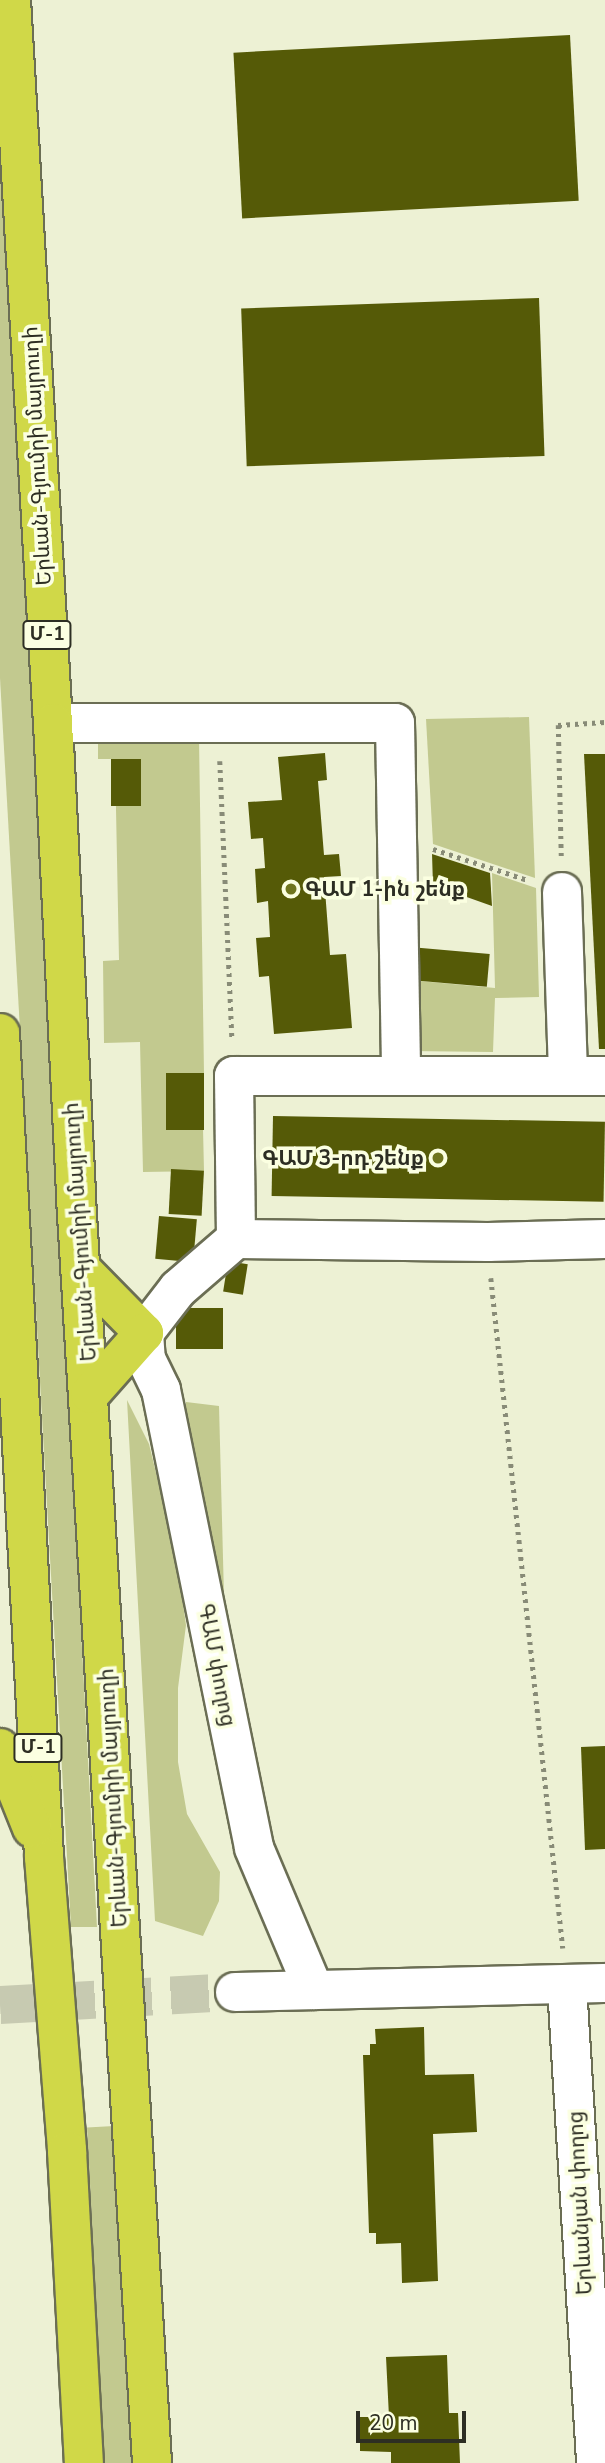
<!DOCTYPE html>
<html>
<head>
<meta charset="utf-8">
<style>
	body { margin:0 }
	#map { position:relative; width:605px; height:2463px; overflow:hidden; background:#edf1d4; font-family:"Nunito Sans","Noto Sans Armenian",sans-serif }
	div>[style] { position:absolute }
	.green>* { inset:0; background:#c2c98f; transform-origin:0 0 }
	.building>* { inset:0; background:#555a07; transform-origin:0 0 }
	.tertiary-tunnel>* { height:38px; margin-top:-19px; transform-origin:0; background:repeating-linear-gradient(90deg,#c7cab1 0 38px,transparent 0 57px) }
	.path>* { height:4.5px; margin-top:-2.25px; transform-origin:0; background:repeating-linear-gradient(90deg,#888b77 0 3.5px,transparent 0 8.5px) }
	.roads { filter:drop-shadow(2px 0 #6b6e54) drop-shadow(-2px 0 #6b6e54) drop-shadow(0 2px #6b6e54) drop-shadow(0 -2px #6b6e54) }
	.minor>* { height:38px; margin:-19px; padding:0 19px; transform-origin:19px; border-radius:19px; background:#fff }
	.tertiary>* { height:38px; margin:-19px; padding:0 19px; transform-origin:19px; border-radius:19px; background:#fff }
	.trunk>* { height:38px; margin:-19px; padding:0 19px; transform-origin:19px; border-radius:19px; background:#d0d848 }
	.dots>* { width:19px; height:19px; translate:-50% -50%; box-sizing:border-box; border:4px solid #fbffe1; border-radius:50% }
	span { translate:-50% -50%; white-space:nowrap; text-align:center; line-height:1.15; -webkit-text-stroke:7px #fbffe1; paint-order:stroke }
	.shield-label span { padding:2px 5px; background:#fbffe1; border:2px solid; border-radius:5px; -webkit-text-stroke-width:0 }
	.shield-label { font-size:19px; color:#2d2e23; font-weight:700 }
	.street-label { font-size:21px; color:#2d2e23 }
	.poi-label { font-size:21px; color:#2d2e23; font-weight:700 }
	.left { translate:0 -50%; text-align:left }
	.right { translate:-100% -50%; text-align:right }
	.scale { position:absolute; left:356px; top:2411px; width:110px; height:32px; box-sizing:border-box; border:4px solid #2d2e23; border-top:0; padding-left:9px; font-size:21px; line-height:24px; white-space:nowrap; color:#2d2e23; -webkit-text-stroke:5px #fbffe1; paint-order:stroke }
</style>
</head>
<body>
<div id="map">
	<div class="green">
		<div style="clip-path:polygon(0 166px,32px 718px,97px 1927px,71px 1927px,0 678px)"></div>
		<div style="clip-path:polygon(529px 717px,535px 878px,433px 844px,426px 719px)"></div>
		<div style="clip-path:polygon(199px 737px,204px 1073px,167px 1073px,167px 1129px,203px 1128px,204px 1171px,143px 1172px,140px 1042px,104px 1043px,103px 961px,119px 960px,115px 759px,98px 759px,98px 739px)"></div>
		<div style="clip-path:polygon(492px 873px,536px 888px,539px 997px,495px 998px,493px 1052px,409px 1051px,409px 980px,495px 988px)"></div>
		<div style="clip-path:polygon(127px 1400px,149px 1444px,176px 1555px,186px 1625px,178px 1688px,178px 1762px,187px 1814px,220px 1872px,219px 1901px,203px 1936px,155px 1921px)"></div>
		<div style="clip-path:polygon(186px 1402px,219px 1406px,225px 1634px,186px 1425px)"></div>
		<div style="left:114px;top:2126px;width:338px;height:27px;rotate:87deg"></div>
	</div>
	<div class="building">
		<div style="left:570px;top:35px;width:166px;height:337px;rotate:87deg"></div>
		<div style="left:539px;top:298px;width:158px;height:298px;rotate:88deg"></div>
		<div style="clip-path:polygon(325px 753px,327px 780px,318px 781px,324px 855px,339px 854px,341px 876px,324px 877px,330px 955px,346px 954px,352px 1028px,274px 1034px,269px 976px,259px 977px,256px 938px,270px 937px,268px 901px,257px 903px,255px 869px,265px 868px,263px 838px,251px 839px,248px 802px,282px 800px,278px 757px)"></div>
		<div style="clip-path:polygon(584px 754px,605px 754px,605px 1049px,599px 1049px)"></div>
		<div style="left:111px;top:759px;width:30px;height:47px"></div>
		<div style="clip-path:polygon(432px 854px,490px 873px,492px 906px,433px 885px)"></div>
		<div style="left:410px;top:947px;width:80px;height:33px;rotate:5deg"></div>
		<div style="left:166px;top:1073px;width:38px;height:57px"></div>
		<div style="left:273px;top:1116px;width:332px;height:80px;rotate:1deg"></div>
		<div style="left:171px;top:1169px;width:33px;height:45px;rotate:3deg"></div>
		<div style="left:159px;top:1216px;width:38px;height:43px;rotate:5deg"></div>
		<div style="left:228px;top:1261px;width:20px;height:31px;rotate:9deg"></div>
		<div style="left:176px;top:1308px;width:47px;height:41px"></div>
		<div style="clip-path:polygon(605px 1746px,605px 1849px,585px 1850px,581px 1747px)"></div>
		<div style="clip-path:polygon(424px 2027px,425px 2075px,474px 2074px,477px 2132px,433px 2134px,438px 2281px,402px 2283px,401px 2243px,376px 2244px,376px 2233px,369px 2233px,363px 2055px,370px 2055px,370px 2044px,376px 2044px,375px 2029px)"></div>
		<div style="clip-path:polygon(447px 2355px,449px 2413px,458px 2413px,460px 2463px,391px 2463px,391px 2452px,360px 2451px,360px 2417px,389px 2417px,386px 2357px)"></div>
	</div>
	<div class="tertiary-tunnel">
		<div style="left:0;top:2005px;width:235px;rotate:-3.2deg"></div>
	</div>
	<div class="path">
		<div style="left:220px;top:761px;width:278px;rotate:87.5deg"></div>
		<div style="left:433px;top:849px;width:100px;rotate:18.1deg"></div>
		<div style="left:561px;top:856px;width:131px;rotate:-91.3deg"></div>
		<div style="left:558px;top:725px;width:47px;rotate:-3.7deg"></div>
		<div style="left:491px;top:1278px;width:674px;rotate:83.87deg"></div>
	</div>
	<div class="roads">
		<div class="minor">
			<div style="left:53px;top:723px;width:342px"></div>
			<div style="left:395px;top:723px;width:351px;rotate:89deg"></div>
			<div style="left:562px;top:892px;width:183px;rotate:88.1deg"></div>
			<div style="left:236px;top:1239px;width:163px;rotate:-90.7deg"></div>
			<div style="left:234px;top:1076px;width:371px"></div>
			<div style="left:144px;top:1333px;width:56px;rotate:-52.3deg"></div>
			<div style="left:178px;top:1289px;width:77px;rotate:-40.8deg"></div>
			<div style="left:236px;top:1239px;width:252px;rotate:0.7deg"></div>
			<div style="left:488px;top:1242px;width:117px;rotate:-1.5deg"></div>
			<div style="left:567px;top:1986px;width:478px;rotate:86.5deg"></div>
		</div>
		<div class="tertiary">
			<div style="left:144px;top:1333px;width:26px;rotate:86deg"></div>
			<div style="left:146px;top:1359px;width:34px;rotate:64deg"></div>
			<div style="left:161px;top:1390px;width:467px;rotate:78.5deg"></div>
			<div style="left:254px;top:1848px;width:154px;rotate:67.1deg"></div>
			<div style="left:235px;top:1992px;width:370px;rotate:-1.4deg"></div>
		</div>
		<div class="trunk">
			<div style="left:11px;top:0;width:724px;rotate:86.68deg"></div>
			<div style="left:53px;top:723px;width:476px;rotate:87.2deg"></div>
			<div style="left:76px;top:1198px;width:1267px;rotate:86.56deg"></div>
			<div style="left:0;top:1033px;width:825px;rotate:86.94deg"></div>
			<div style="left:44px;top:1857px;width:295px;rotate:85.5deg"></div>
			<div style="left:67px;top:2151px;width:312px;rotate:86.9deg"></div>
			<div style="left:81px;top:1269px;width:90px;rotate:45.5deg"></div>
			<div style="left:144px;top:1333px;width:81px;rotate:131.5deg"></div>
			<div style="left:0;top:1748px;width:86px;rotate:68.2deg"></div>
		</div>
	</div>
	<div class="dots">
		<div style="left:291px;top:889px;background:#6f751e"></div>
		<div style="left:438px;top:1158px;background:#6f751e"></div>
	</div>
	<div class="shield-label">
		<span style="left:47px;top:635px">Մ-1</span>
		<span style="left:38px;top:1748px">Մ-1</span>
	</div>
	<div class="street-label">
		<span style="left:37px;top:456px;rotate:-93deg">Երևան-Գյումրի մայրուղի</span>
		<span style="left:80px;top:1232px;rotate:-94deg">Երևան-Գյումրի մայրուղի</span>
		<span style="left:217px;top:1665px;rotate:79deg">ԳԱՄ փողոց</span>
		<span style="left:113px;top:1798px;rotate:-93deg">Երևան-Գյումրի մայրուղի</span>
		<span style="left:580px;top:2203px;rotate:-93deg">Երևանյան փողոց</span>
	</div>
	<div class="poi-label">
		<span class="left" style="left:305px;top:889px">ԳԱՄ 1-ին շենք</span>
		<span class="right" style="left:424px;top:1158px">ԳԱՄ 3-րդ շենք</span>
	</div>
	<div class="scale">20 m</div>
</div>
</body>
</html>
